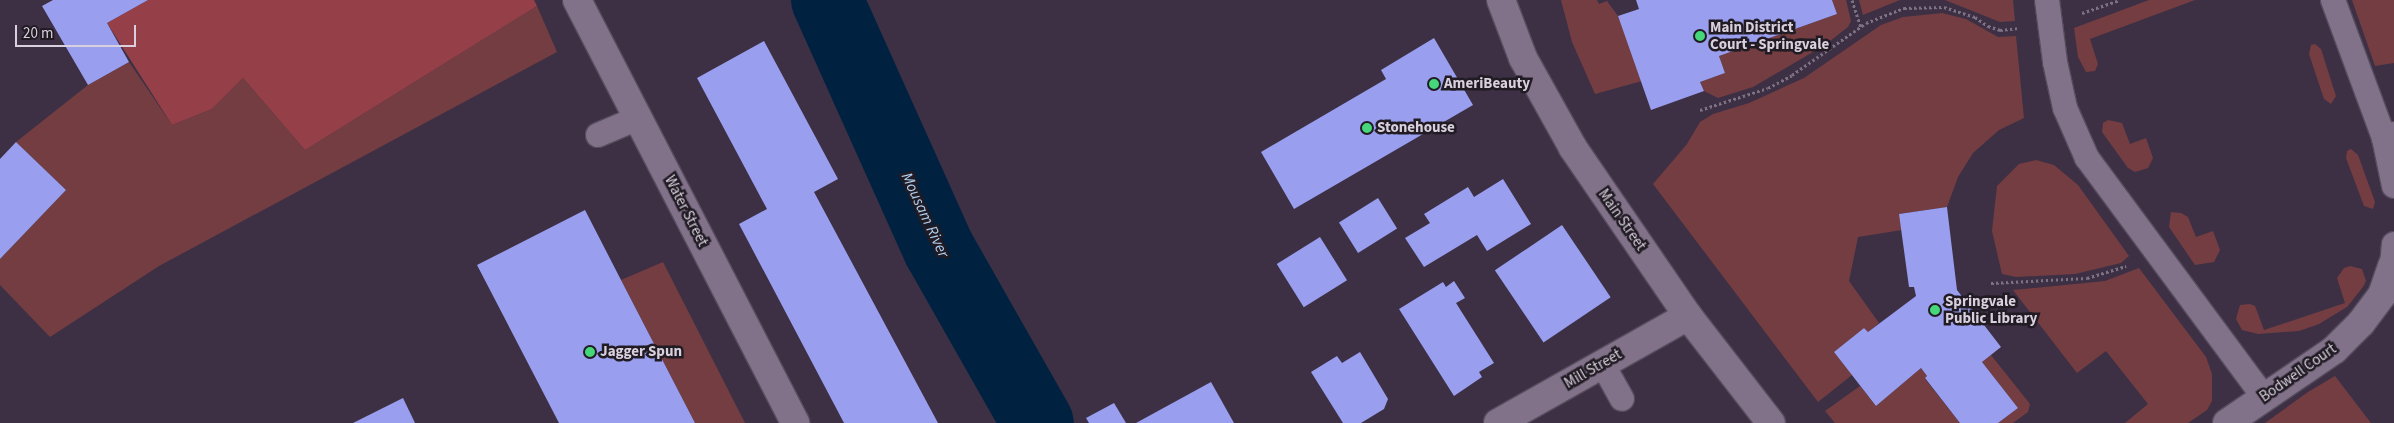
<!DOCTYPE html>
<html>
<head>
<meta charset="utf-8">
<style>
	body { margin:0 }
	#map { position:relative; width:2394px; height:423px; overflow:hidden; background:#3d3045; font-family:"Source Sans 3",sans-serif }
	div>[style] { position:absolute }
	.green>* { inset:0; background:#733d41 }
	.forest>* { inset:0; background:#954048 }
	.river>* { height:72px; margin:-36px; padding:0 36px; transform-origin:36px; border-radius:36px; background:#002240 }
	.building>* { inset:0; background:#999eee; transform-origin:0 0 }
	.path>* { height:3px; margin-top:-1.5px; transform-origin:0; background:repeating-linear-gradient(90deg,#7c7283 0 2.5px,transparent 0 5px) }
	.roads { filter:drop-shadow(1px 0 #564c5d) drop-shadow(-1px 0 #564c5d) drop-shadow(0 1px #564c5d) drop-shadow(0 -1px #564c5d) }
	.service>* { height:24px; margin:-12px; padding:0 12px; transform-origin:12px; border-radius:12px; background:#81728a }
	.minor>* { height:28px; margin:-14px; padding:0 14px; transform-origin:14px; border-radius:14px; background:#81728a }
	.secondary>* { height:28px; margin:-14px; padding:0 14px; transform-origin:14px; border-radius:14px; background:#81728a }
	.dots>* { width:14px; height:14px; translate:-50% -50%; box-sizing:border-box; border:2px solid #211b24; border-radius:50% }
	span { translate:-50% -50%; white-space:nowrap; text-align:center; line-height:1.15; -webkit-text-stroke:5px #211b24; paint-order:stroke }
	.poi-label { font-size:15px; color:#d8d0dd; font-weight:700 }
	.left { translate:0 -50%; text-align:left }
	.street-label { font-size:15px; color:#d8d0dd }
	.water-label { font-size:16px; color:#afd0f0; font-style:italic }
	.scale { position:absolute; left:15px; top:25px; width:121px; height:22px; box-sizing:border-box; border:2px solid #d8d0dd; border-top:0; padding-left:6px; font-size:15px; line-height:18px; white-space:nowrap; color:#d8d0dd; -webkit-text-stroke:4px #211b24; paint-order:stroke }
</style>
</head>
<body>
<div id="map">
	<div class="green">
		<div style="clip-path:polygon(1561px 0,1597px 0,1599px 4px,1607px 1px,1618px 16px,1642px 81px,1595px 94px,1572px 42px)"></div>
		<div style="clip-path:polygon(1832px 0,1846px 0,1851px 21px,1848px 27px,1825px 45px,1753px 87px,1718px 98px,1704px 91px,1700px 82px,1725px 73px,1719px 56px,1837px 14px)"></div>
		<div style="clip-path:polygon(1859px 0,1900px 0,1863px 15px)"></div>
		<div style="clip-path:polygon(1945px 0,2013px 0,2015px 21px,2000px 22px)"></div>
		<div style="clip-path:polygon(2149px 0,2195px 0,2090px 39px,2098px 64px,2095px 71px,2086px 72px,2078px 57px,2074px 28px)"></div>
		<div style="clip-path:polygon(2352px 0,2394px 0,2394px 63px,2375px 66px)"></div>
		<div style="clip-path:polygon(537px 6px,557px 52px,159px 266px,50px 337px,0 285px,0 259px,66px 190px,16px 142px,88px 85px,129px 62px,172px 125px,212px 109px,243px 78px,305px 150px)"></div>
		<div style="clip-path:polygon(1942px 13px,1966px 19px,1998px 37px,2016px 36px,2024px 118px,1999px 130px,1973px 153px,1958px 177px,1947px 207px,1899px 214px,1902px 230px,1858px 237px,1849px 281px,1879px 323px,1868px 332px,1864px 328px,1834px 352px,1852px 375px,1818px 402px,1653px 184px,1687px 144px,1700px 122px,1713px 114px,1749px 103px,1804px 78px,1881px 25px,1903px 17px)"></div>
		<div style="clip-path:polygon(2315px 44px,2321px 49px,2336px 96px,2331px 104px,2324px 99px,2309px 54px,2311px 45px)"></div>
		<div style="clip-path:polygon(2108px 120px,2122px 123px,2130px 144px,2146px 138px,2153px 158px,2148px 168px,2135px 172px,2128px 168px,2102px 132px,2103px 123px)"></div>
		<div style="clip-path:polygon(2351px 149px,2358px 155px,2375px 202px,2373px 209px,2364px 206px,2346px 158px,2347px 151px)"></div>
		<div style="clip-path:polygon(2036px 160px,2054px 165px,2078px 185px,2129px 256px,2121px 263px,2075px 274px,2016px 277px,2002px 274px,1992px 231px,1997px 186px,2019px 164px)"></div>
		<div style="clip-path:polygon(2171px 212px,2181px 213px,2188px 217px,2196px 237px,2213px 231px,2220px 250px,2214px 262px,2195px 265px,2169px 227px)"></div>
		<div style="clip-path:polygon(663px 262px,745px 423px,695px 423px,621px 280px)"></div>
		<div style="clip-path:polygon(2350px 266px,2362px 269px,2366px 281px,2363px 287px,2347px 307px,2319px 324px,2299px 331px,2258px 334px,2242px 330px,2236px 319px,2240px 305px,2250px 304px,2255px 306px,2264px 330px,2345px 303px,2337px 278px,2344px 268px)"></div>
		<div style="clip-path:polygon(2139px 268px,2206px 357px,2212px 374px,2212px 401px,2207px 410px,2188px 423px,2125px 423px,2148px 404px,2106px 351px,2077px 373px,2013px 290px,2105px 281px)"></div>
		<div style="clip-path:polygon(1991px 355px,2030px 404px,2028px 412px,2013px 423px,1998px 423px,2018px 408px,1982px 362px)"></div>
		<div style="clip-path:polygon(1921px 368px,1927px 376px,1925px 379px,1960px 423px,1835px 423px,1825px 411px,1860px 386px,1876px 406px)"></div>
		<div style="clip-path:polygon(2335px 376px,2371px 423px,2265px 423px,2308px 392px)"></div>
	</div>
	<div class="forest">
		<div style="clip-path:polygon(148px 0,534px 0,537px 6px,305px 150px,243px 78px,212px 109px,172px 125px,107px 23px)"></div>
	</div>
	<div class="river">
		<div style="left:827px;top:0;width:273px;rotate:65.8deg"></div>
		<div style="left:939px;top:249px;width:200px;rotate:60.4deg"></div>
	</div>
	<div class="building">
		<div style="clip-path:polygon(53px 0,148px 0,107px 23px,129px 62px,88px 85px,42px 6px)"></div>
		<div style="clip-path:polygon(1636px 0,1832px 0,1837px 14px,1719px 56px,1725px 73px,1700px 82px,1704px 91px,1651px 110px,1618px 16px,1639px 9px)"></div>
		<div style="clip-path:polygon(1434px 38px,1473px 105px,1294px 209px,1261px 152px,1386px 79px,1381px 70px)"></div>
		<div style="clip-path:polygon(764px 41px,838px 179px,814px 192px,938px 423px,844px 423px,739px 224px,767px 209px,697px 78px)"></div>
		<div style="clip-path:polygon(16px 142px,66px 190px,0 259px,0 159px)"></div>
		<div style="clip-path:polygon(1503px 179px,1531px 224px,1487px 251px,1477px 235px,1424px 267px,1405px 238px,1430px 223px,1424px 214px,1468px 187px,1474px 197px)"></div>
		<div style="left:1378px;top:198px;width:36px;height:46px;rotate:58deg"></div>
		<div style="clip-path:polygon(1947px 207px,1957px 290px,2001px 347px,1982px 362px,2018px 408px,1998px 423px,1960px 423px,1925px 378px,1927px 376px,1921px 368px,1876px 406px,1834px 352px,1864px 328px,1868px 332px,1916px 296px,1914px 287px,1909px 287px,1899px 214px)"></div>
		<div style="clip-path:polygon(585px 210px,621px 280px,695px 423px,559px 423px,477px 265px)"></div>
		<div style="left:1562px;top:225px;width:87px;height:81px;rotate:56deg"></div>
		<div style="left:1320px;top:237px;width:51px;height:51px;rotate:58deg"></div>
		<div style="clip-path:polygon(1454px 281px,1465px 298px,1456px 303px,1494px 363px,1479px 372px,1482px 377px,1454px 396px,1399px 309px,1443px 282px,1446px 287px)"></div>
		<div style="clip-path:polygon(1360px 352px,1388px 399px,1384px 409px,1361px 423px,1343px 423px,1311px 372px,1337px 356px,1342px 363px)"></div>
		<div style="clip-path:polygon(1211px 382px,1234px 423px,1136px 423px)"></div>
		<div style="clip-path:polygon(403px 398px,415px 423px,353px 423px)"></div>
		<div style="clip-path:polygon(1114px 403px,1126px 423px,1089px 423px,1086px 418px)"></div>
	</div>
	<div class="path">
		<div style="left:1852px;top:0;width:28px;rotate:72deg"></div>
		<div style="left:2082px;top:13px;width:39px;rotate:-19deg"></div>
		<div style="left:1700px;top:110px;width:71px;rotate:-17.9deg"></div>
		<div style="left:1768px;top:88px;width:27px;rotate:-28deg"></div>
		<div style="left:1792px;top:75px;width:90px;rotate:-35.1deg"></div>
		<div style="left:1866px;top:23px;width:41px;rotate:-21.5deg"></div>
		<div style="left:1904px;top:8px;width:40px;rotate:-1.4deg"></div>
		<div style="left:1944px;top:7px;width:33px;rotate:18deg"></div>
		<div style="left:1975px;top:17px;width:16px;rotate:35deg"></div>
		<div style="left:1988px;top:26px;width:13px;rotate:18deg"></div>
		<div style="left:2000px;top:30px;width:18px;rotate:-6deg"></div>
		<div style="left:1991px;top:283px;width:96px;rotate:-3deg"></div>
		<div style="left:2087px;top:278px;width:41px;rotate:-17.1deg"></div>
	</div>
	<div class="roads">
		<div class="service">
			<div style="left:2047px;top:0;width:63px;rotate:82.6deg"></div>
			<div style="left:2055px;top:62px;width:47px;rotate:77.7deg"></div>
			<div style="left:2065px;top:108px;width:55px;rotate:66.3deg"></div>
			<div style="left:2087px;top:158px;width:297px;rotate:53.5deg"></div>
			<div style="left:2333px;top:0;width:147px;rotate:69.7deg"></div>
			<div style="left:2394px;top:134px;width:11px;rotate:158deg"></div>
			<div style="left:2384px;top:138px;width:49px;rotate:78.2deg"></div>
			<div style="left:598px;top:135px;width:43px;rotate:-23deg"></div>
			<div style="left:2392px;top:266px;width:22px;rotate:-85deg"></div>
			<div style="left:1602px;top:363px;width:41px;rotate:60.9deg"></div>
		</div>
		<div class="minor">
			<div style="left:577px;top:0;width:476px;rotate:62.7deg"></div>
			<div style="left:1498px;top:423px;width:218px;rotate:-29.4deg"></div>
			<div style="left:2227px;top:423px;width:130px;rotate:-34.3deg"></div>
			<div style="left:2334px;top:350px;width:38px;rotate:-45deg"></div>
			<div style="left:2361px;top:323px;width:35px;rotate:-53deg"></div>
			<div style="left:2382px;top:295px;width:31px;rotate:-71deg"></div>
		</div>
		<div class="secondary">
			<div style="left:1501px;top:0;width:62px;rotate:69.2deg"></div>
			<div style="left:1523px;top:58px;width:103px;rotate:60.9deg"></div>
			<div style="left:1573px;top:148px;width:204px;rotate:55.6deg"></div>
			<div style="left:1688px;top:316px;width:135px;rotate:52.2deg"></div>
		</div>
	</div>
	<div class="dots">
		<div style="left:1700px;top:36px;background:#46d77a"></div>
		<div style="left:1434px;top:84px;background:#46d77a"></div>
		<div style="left:1367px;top:128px;background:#46d77a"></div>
		<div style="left:1935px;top:310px;background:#46d77a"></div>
		<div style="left:590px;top:352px;background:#46d77a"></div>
	</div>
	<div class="poi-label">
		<span class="left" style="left:1710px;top:36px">Main District<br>Court - Springvale</span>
		<span class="left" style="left:1444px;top:84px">AmeriBeauty</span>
		<span class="left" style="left:1377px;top:128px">Stonehouse</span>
		<span class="left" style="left:1945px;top:310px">Springvale<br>Public Library</span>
		<span class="left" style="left:600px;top:352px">Jagger Spun</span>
	</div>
	<div class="street-label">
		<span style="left:686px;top:211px;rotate:63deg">Water Street</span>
		<span style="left:1622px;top:220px;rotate:55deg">Main Street</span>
		<span style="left:1593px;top:369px;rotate:-30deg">Mill Street</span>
		<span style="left:2298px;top:373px;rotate:-35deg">Bodwell Court</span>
	</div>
	<div class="water-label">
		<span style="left:925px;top:215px;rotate:65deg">Mousam River</span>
	</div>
	<div class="scale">20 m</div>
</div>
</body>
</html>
